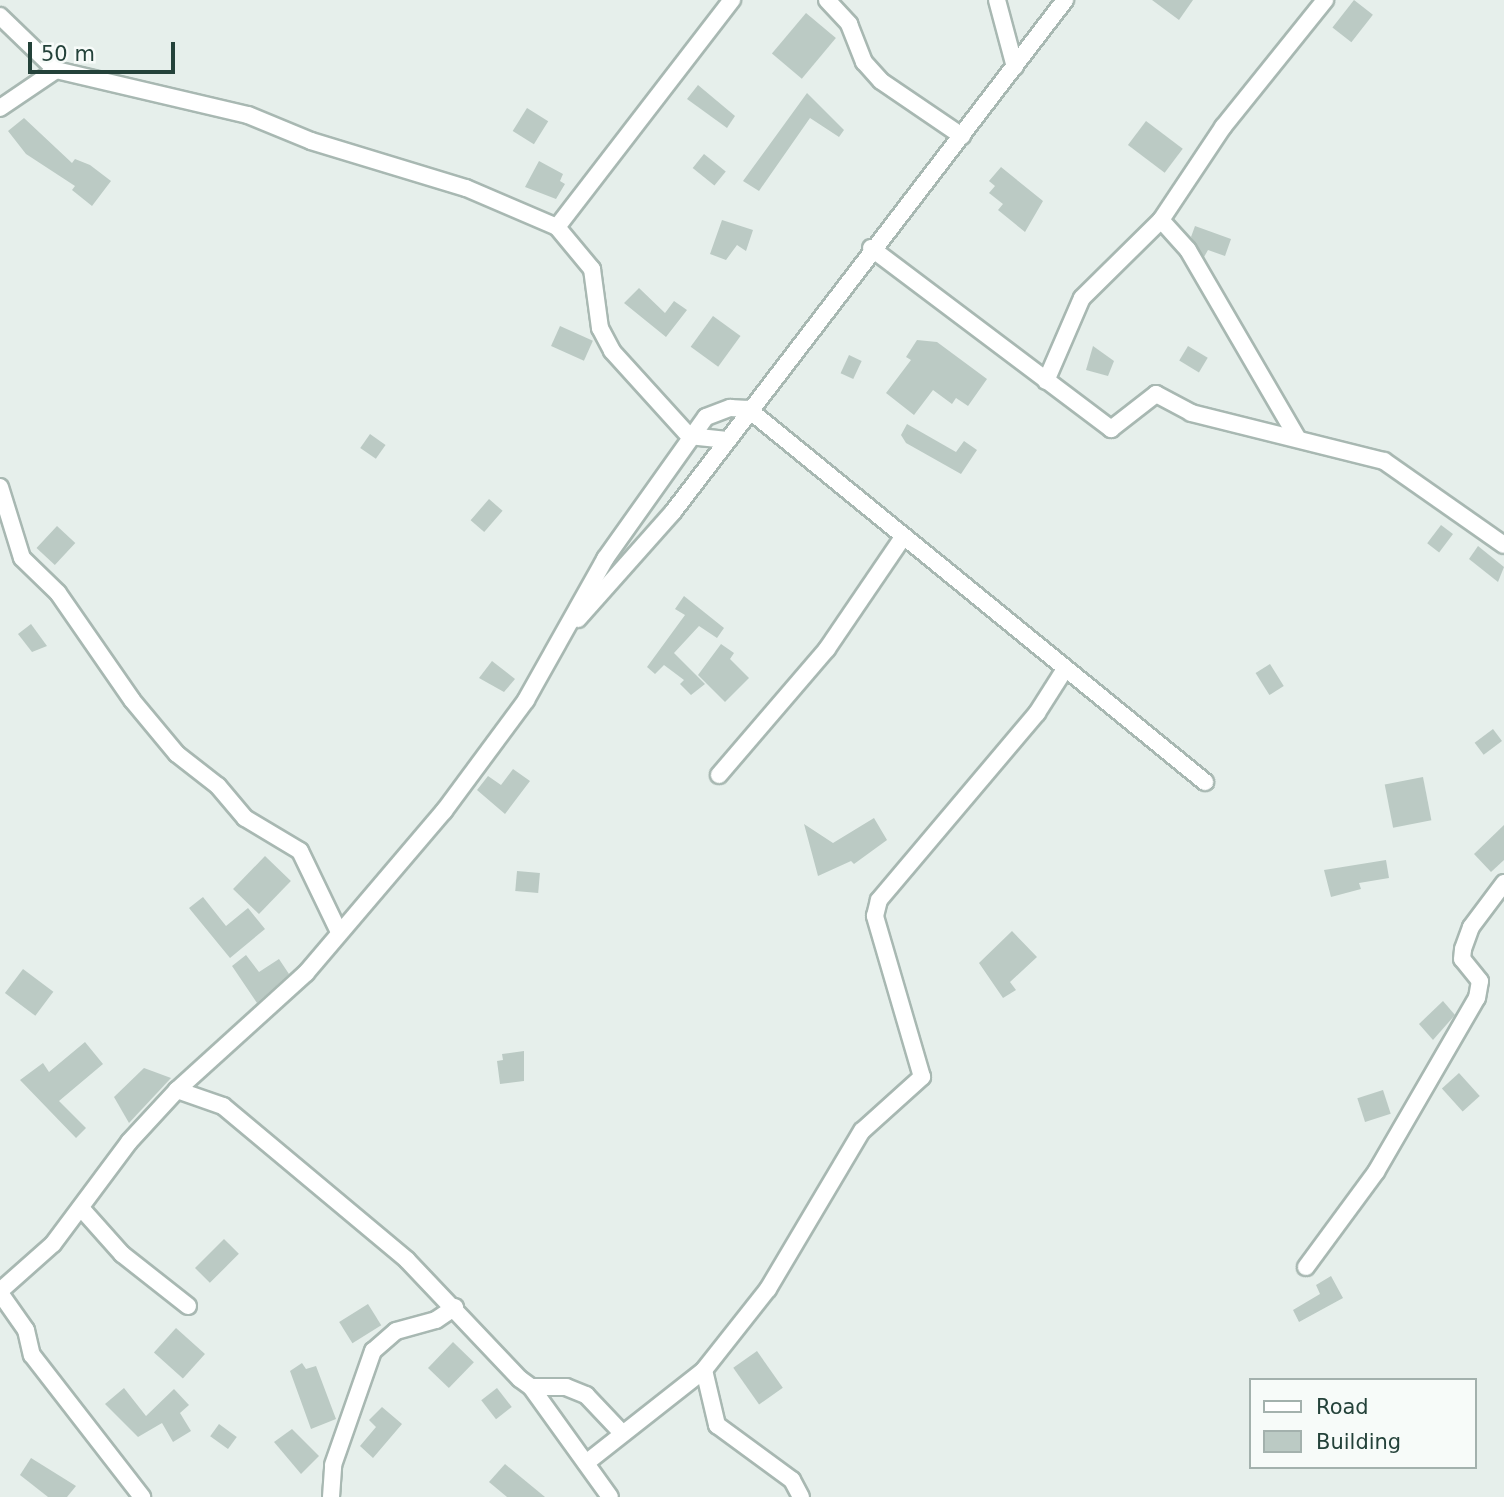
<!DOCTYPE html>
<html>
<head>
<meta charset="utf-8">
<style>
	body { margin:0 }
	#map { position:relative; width:1504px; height:1497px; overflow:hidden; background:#e6efeb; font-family:"DejaVu Sans",sans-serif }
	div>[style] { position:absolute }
	.building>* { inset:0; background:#bbcac4; transform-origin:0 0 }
	.roads { filter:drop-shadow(2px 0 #a8b8b2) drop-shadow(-2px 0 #a8b8b2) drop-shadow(0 2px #a8b8b2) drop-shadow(0 -2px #a8b8b2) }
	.minor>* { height:16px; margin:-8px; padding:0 8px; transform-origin:8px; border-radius:8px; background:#fff }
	span { translate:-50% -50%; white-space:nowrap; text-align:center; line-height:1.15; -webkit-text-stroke:7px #f7fbf9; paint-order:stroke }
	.legend { position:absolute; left:1249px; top:1378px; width:228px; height:91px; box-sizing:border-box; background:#f7fbf9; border:2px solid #a3b1ad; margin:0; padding:9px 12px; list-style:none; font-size:21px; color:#24423a }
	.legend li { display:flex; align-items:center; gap:14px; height:35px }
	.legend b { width:35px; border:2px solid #a3b1ad }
	.scale { position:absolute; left:28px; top:42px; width:147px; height:32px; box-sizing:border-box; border:4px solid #24423a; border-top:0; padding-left:9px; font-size:21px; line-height:24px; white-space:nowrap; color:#24423a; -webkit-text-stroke:5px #f7fbf9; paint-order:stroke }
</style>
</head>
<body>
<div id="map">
	<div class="building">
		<div style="clip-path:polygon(1152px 0,1193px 0,1179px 20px)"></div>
		<div style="left:1354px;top:0;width:24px;height:35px;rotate:38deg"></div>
		<div style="left:806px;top:13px;width:39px;height:53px;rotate:40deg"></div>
		<div style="clip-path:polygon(698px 85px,735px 116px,727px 128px,687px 99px)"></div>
		<div style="clip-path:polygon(807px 93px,844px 130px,839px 137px,810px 118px,759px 191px,743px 181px)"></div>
		<div style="left:527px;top:108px;width:25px;height:27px;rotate:32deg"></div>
		<div style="clip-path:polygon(24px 118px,72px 163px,75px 159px,90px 165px,111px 181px,92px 206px,72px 190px,75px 186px,26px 154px,8px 131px)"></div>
		<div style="left:1146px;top:121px;width:46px;height:30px;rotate:37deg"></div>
		<div style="left:704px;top:154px;width:28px;height:18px;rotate:39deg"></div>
		<div style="clip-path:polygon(539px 161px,563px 174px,560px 181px,565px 184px,556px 199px,525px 187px)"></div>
		<div style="clip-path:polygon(1001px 167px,1043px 201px,1025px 232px,998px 210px,1003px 204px,989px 193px,995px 186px,989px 181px)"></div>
		<div style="clip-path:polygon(722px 220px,753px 230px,746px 251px,737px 245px,726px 260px,710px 254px)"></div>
		<div style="clip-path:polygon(1195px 226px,1231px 239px,1225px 256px,1208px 250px,1204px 257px,1191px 237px)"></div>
		<div style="clip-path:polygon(639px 288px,665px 313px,674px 301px,687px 310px,666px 337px,624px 303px)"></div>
		<div style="left:713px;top:316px;width:34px;height:38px;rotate:36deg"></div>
		<div style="left:560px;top:326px;width:36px;height:22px;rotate:24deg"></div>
		<div style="clip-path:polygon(917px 340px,937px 342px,987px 379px,968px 406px,956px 398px,952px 404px,933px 390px,914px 415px,886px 393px,911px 360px,906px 357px)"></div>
		<div style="clip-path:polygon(1093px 346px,1114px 361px,1108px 376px,1086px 370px)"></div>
		<div style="left:1188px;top:346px;width:23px;height:17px;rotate:31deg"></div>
		<div style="left:849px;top:355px;width:14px;height:20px;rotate:25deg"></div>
		<div style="clip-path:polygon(907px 424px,956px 452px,964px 441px,977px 450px,961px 474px,906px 443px,901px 435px)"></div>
		<div style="left:370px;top:434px;width:19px;height:17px;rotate:35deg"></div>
		<div style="left:489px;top:499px;width:18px;height:28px;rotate:41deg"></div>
		<div style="left:1441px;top:525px;width:15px;height:23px;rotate:37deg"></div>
		<div style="left:57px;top:526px;width:25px;height:30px;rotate:43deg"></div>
		<div style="clip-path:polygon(1478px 546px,1504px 567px,1498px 582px,1469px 559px)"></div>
		<div style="clip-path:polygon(684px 596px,724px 628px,717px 638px,699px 626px,674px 653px,705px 684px,691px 695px,680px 684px,684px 680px,664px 665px,655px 674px,647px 667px,685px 615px,675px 609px)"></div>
		<div style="clip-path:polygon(31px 624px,47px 646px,32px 652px,18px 634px)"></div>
		<div style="clip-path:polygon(721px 644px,734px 653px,730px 659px,749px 678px,725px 702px,698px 675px)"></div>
		<div style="clip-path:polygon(492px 661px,515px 679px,504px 692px,479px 678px)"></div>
		<div style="left:1270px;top:664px;width:26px;height:17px;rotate:58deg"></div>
		<div style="left:1493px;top:729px;width:15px;height:23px;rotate:53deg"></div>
		<div style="clip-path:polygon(513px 769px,530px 781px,505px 814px,477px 790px,488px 776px,501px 785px)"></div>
		<div style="left:1423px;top:777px;width:44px;height:39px;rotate:79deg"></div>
		<div style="clip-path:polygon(874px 818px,887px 840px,854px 864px,851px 861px,818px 876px,804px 824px,833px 843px)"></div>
		<div style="clip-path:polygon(1504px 825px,1504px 860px,1491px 872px,1474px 854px)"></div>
		<div style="left:265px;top:856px;width:36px;height:46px;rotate:44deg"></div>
		<div style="clip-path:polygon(1386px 860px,1389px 878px,1359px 883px,1361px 889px,1331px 897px,1324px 870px)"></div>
		<div style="left:517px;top:871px;width:23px;height:20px;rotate:5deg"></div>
		<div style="clip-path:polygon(203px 897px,226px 926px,248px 908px,265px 929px,230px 958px,189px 908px)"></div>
		<div style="clip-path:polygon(1012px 931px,1037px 957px,1010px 982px,1016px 990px,1003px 998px,979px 963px)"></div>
		<div style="clip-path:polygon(246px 955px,259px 972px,279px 959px,289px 974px,257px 1003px,232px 966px)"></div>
		<div style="left:23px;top:969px;width:38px;height:30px;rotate:37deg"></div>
		<div style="clip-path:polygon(1443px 1001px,1455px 1015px,1433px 1040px,1419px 1024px)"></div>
		<div style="clip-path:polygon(85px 1042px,103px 1064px,59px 1101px,86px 1128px,76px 1138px,20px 1080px,43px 1063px,49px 1072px)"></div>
		<div style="clip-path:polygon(524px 1051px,524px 1081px,500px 1084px,497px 1061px,503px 1060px,502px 1054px)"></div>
		<div style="clip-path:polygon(144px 1068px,171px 1078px,129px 1123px,114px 1097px)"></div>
		<div style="left:1459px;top:1073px;width:31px;height:23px;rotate:48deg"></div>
		<div style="left:1383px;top:1090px;width:25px;height:27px;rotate:72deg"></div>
		<div style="left:224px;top:1239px;width:21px;height:41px;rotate:45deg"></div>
		<div style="clip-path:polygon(1331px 1276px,1343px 1298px,1299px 1322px,1293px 1310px,1320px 1294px,1316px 1285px)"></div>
		<div style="left:368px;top:1304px;width:25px;height:34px;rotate:58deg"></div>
		<div style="left:176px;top:1328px;width:39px;height:33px;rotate:42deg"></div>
		<div style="left:453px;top:1342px;width:29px;height:36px;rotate:44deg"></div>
		<div style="left:757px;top:1351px;width:45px;height:29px;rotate:55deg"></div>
		<div style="clip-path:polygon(302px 1363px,306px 1369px,316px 1366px,336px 1419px,311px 1429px,290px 1371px)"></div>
		<div style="clip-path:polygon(124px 1388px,146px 1416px,174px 1389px,189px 1405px,180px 1413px,191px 1431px,173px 1442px,162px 1423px,138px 1437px,105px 1404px)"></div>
		<div style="left:497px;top:1388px;width:24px;height:20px;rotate:52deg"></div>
		<div style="clip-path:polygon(382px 1407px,402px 1424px,373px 1458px,360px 1446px,376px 1427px,369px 1420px)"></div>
		<div style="left:219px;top:1424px;width:22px;height:15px;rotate:36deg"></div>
		<div style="clip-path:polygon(292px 1429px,319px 1456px,301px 1474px,274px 1442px)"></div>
		<div style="clip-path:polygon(31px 1458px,76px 1486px,67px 1497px,48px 1497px,20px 1475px)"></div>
		<div style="clip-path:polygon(505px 1464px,545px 1497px,507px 1497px,489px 1482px)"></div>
	</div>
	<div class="roads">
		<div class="minor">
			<div style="left:827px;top:0;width:33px;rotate:47deg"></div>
			<div style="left:849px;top:24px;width:41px;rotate:68.5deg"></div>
			<div style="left:864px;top:62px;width:25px;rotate:48deg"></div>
			<div style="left:881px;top:81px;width:98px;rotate:34.2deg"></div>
			<div style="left:997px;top:0;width:69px;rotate:75deg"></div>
			<div style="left:0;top:16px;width:78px;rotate:44deg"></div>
			<div style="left:56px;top:70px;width:197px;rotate:13.2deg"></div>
			<div style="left:248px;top:115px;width:68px;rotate:22.4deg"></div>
			<div style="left:311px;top:141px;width:162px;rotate:16.9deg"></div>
			<div style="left:466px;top:188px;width:99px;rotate:23.2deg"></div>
			<div style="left:557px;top:227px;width:55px;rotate:50.2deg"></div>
			<div style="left:592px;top:269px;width:60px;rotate:82.3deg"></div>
			<div style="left:600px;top:328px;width:26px;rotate:62deg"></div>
			<div style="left:612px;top:351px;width:115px;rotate:47.8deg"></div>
			<div style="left:689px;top:436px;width:36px;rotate:6deg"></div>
			<div style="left:0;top:108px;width:68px;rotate:-34.2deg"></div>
			<div style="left:1161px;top:220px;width:40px;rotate:48deg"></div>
			<div style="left:1188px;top:250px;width:216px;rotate:59.8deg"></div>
			<div style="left:557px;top:227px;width:287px;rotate:-52.4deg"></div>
			<div style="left:871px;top:248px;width:301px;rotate:37deg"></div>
			<div style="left:1111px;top:429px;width:57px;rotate:-37.9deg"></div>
			<div style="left:1156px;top:394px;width:40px;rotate:28deg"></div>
			<div style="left:1191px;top:413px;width:199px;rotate:14deg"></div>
			<div style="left:1384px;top:461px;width:146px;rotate:35deg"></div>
			<div style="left:1046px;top:381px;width:90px;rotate:-66.6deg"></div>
			<div style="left:1082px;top:298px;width:111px;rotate:-44.6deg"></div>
			<div style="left:1161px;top:220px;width:112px;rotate:-56.3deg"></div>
			<div style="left:1223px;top:127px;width:163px;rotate:-51.2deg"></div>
			<div style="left:0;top:487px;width:74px;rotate:72.8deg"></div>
			<div style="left:22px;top:558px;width:50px;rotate:44.2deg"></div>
			<div style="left:58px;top:593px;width:130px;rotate:55.3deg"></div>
			<div style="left:132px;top:700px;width:70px;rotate:50.2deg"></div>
			<div style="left:177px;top:754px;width:52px;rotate:38deg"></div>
			<div style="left:218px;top:786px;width:42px;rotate:49.8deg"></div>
			<div style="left:245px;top:818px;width:64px;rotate:31deg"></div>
			<div style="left:300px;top:851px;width:90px;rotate:64.3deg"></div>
			<div style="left:578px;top:619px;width:143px;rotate:-48.4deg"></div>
			<div style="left:673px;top:512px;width:645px;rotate:-52.56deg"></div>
			<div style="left:719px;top:775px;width:166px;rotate:-49.4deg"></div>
			<div style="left:827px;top:649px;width:135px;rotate:-55.8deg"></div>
			<div style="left:177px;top:1090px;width:49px;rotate:19.2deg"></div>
			<div style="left:223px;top:1106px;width:240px;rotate:39.9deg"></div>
			<div style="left:407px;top:1260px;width:164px;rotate:46.5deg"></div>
			<div style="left:520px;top:1379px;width:14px;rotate:36deg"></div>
			<div style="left:531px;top:1387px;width:35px"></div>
			<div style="left:566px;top:1387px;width:22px;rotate:22deg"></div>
			<div style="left:586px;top:1395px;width:52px;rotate:46.5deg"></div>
			<div style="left:81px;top:1208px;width:62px;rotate:48.3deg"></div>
			<div style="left:122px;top:1254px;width:84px;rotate:38.2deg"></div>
			<div style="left:1306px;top:1267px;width:118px;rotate:-53.6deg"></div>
			<div style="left:1376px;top:1172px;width:201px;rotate:-59.9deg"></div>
			<div style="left:1477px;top:998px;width:17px;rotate:-80deg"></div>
			<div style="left:1480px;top:981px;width:28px;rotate:-129deg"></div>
			<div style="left:1462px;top:959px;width:10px;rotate:-84deg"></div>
			<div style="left:1463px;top:949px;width:23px;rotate:-70deg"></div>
			<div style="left:1471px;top:927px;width:55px;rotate:-53.1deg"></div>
			<div style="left:0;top:1291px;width:71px;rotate:-41.6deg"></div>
			<div style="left:53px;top:1244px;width:127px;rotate:-53.3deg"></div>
			<div style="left:129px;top:1142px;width:71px;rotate:-47.3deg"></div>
			<div style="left:177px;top:1090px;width:174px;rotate:-42.2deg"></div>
			<div style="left:306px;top:973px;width:213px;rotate:-49.6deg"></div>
			<div style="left:444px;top:811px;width:138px;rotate:-53.5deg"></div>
			<div style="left:526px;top:700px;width:162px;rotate:-60.7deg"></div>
			<div style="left:605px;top:559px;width:174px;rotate:-54.6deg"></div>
			<div style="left:706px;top:417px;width:26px;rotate:-21deg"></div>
			<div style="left:730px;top:408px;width:18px;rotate:3deg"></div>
			<div style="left:748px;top:409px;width:590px;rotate:39.22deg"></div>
			<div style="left:0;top:1293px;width:45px;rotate:54.9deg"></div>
			<div style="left:26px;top:1330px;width:26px;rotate:77deg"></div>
			<div style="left:32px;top:1355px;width:180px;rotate:52.2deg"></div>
			<div style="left:704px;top:1370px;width:57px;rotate:76.7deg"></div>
			<div style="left:717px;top:1425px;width:93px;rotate:36.3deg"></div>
			<div style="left:792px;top:1480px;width:19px;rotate:62deg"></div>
			<div style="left:531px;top:1387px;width:135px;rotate:54.3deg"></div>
			<div style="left:586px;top:1463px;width:150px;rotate:-38.2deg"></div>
			<div style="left:704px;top:1370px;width:103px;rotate:-51.7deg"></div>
			<div style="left:768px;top:1289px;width:184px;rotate:-59.3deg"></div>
			<div style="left:862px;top:1131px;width:81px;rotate:-42deg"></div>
			<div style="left:922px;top:1077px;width:168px;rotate:-106.3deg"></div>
			<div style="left:875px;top:916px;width:16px;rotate:-76deg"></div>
			<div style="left:879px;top:900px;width:245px;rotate:-49.8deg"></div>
			<div style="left:1037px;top:713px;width:52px;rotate:-57.5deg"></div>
			<div style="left:331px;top:1497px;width:32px;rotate:-86deg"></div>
			<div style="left:333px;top:1465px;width:121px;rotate:-70.7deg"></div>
			<div style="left:373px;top:1351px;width:30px;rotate:-41deg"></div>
			<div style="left:396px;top:1331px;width:41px;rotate:-15.4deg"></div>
			<div style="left:436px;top:1320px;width:23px;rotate:-34deg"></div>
		</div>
	</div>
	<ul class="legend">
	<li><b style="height:9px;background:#fff"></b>Road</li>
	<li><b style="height:19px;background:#bbcac4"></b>Building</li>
	</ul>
	<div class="scale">50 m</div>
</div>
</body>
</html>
